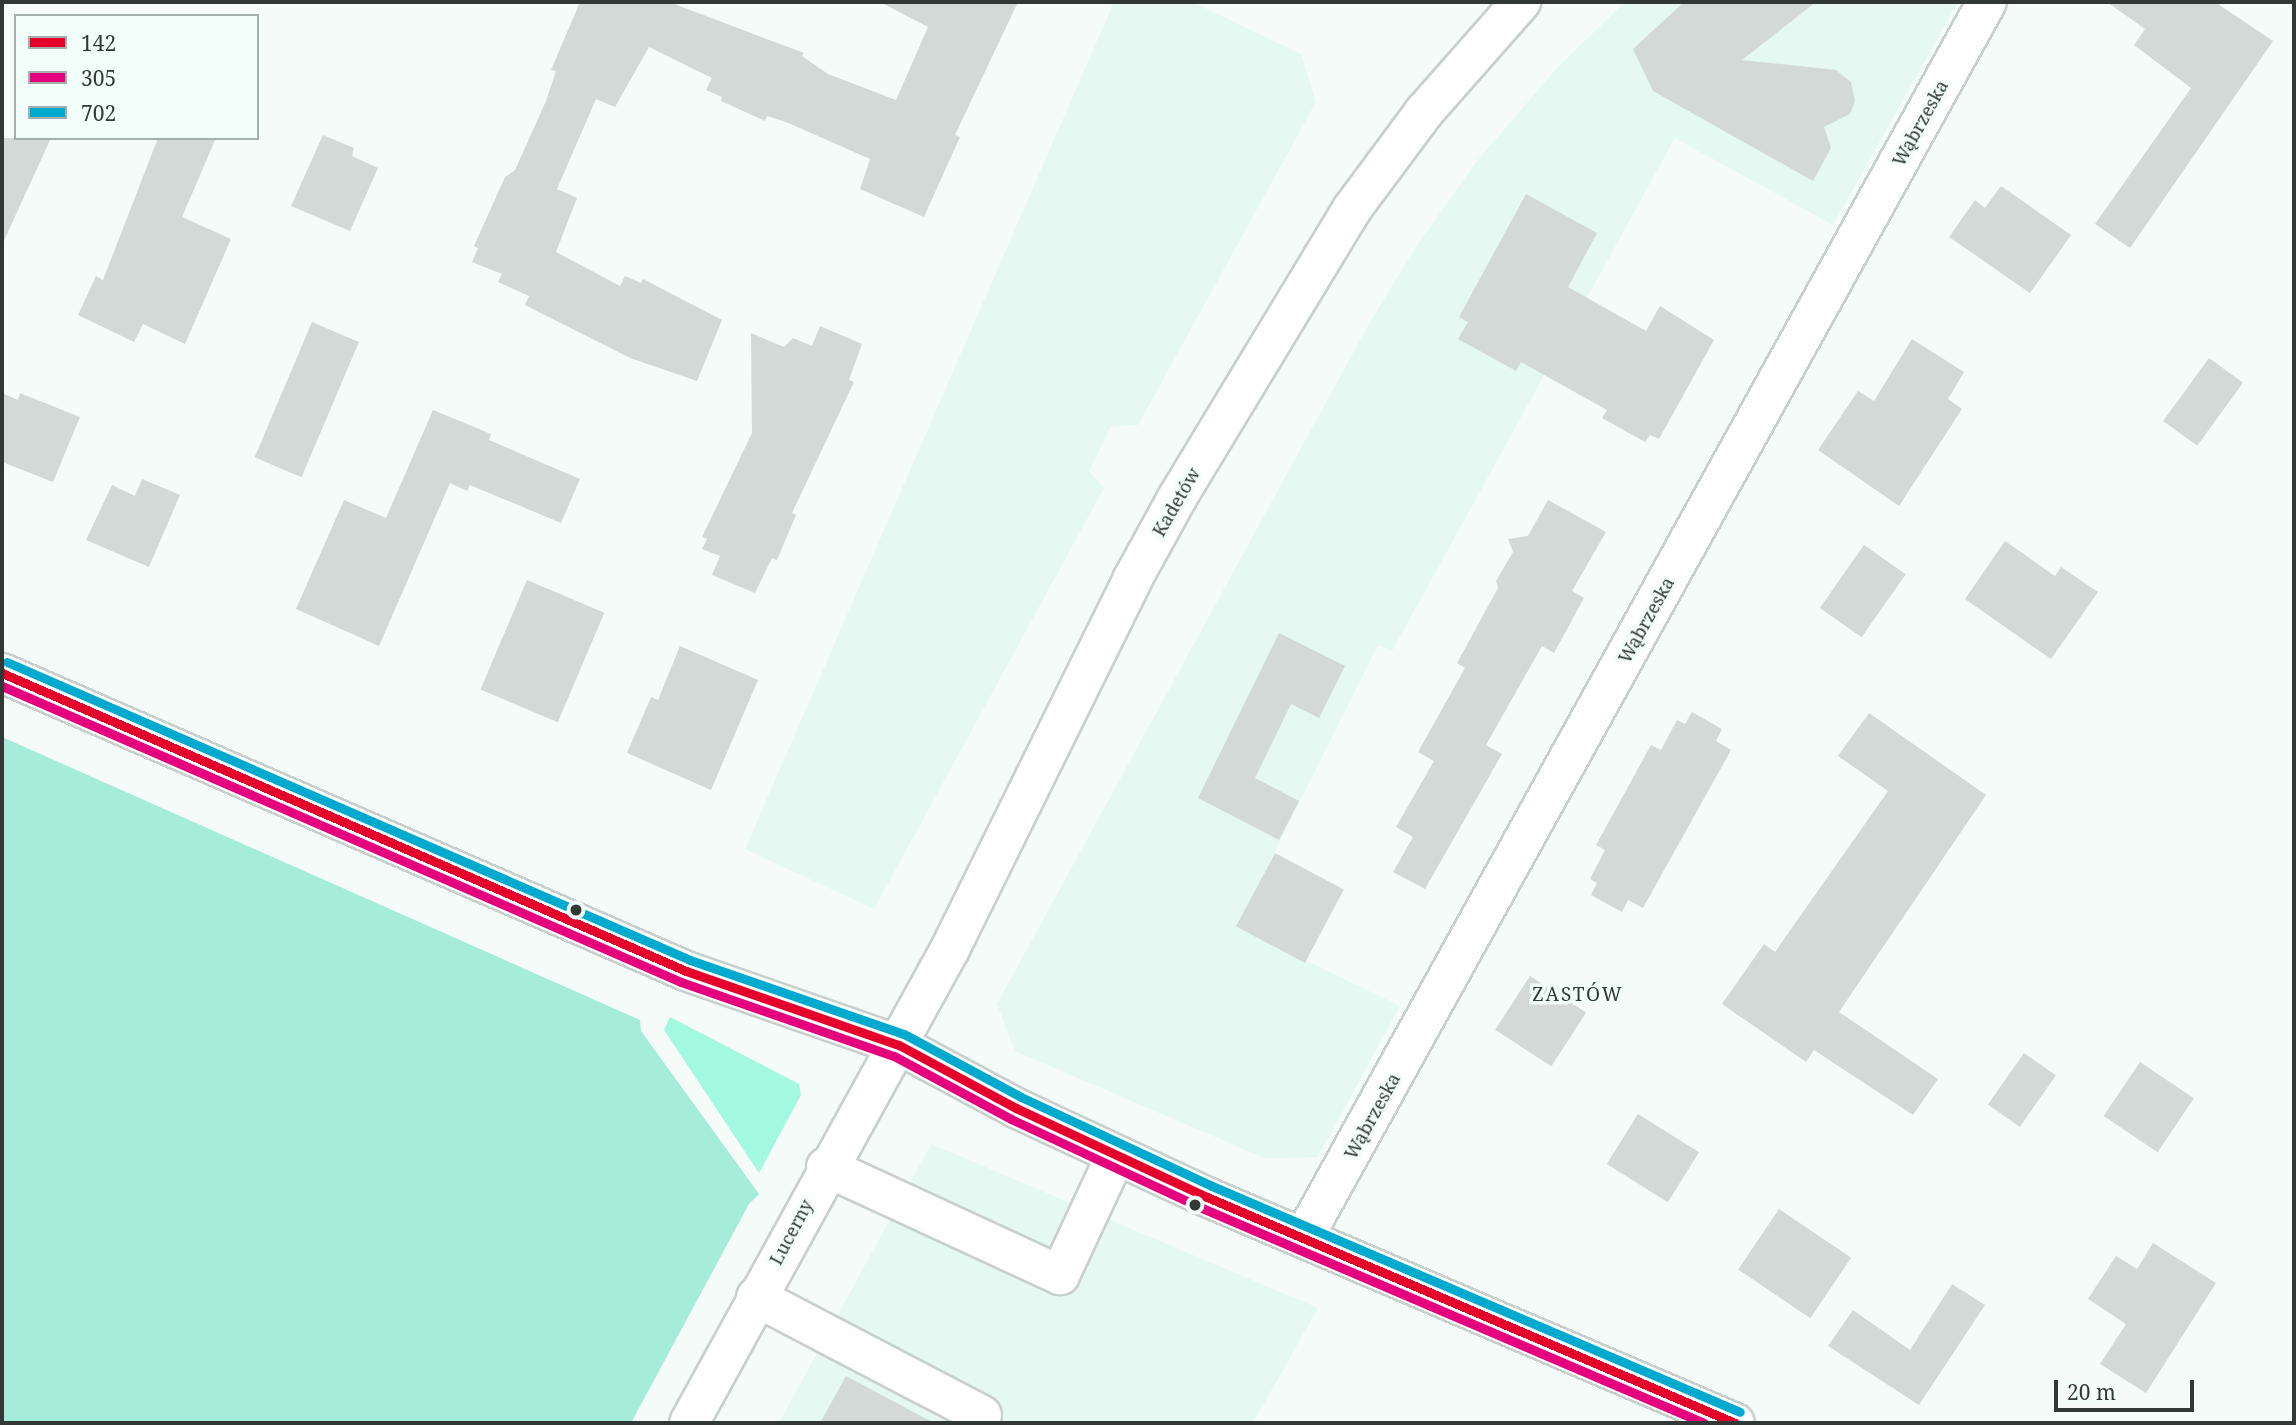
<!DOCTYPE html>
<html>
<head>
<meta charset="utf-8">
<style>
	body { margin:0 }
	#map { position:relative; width:2296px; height:1425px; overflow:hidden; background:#f5fbf9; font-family:"Noto Serif",serif }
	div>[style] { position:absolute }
	.built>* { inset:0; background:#e6f8f2 }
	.forest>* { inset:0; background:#a5ecd9 }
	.water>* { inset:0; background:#a2f9e0 }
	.building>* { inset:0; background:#d2d9d6; transform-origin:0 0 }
	.roads { filter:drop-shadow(2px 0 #c8d0cd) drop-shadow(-2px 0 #c8d0cd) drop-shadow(0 2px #c8d0cd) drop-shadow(0 -2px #c8d0cd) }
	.minor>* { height:38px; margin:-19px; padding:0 19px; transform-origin:19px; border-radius:19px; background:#fefefe }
	.bus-1>* { height:9px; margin:-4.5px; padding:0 4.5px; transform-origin:4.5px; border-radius:4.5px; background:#e4002b }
	.bus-2>* { height:9px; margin:-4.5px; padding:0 4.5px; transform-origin:4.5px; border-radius:4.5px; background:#e5007d }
	.bus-3>* { height:9px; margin:-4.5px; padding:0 4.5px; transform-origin:4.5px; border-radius:4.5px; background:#00a9ce }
	.dots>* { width:19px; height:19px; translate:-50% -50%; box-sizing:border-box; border:4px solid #f2fefa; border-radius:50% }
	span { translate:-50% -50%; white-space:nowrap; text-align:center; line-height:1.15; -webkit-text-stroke:7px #f2fefa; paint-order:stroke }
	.street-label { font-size:18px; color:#313836 }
	.neighbourhood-label { font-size:19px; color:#313836; letter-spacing:2px }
	.frame { position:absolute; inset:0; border:4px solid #313836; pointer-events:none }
	.legend { position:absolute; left:14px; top:14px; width:245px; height:126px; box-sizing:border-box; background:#f2fefa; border:2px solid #a5afac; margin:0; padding:9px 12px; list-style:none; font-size:21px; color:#313836 }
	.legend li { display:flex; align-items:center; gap:14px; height:35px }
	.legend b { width:35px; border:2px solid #a5afac }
	.scale { position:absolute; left:2054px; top:1380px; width:140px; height:32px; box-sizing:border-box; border:4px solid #313836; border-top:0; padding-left:9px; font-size:21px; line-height:24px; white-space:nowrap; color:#313836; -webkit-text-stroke:5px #f2fefa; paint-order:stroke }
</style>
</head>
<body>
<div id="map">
	<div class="built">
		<div style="clip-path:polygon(1114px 2px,1192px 2px,1301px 54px,1316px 102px,1138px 425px,1111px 426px,1089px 471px,1104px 488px,874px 909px,745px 849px)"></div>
		<div style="clip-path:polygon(1625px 2px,1958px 2px,1833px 225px,1675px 138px,1392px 651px,1378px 645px,1237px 927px,1400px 1006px,1318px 1157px,1264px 1158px,1015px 1051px,997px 1004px,1370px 322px,1414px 250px,1477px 161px,1555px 70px)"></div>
		<div style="clip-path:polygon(931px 1144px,1318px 1308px,1253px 1423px,779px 1423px)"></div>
	</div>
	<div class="forest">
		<div style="clip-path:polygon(2px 737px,640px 1020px,641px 1031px,759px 1194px,749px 1204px,631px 1423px,2px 1423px)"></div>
	</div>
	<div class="water">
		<div style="clip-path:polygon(670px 1017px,799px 1084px,801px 1095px,759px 1173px,664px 1030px)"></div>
	</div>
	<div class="building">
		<div style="clip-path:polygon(580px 2px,669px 2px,804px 53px,802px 56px,828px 74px,896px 100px,928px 27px,880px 2px,1018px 2px,955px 135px,960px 137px,924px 217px,860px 189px,870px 159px,786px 122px,767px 116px,765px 121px,721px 101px,722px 97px,706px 90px,712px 78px,649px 47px,615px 107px,596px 99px,557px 189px,577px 198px,556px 252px,620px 286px,625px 276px,641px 283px,643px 279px,722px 320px,697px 381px,630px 358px,525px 305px,529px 296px,498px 282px,502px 274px,472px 262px,478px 248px,474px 246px,505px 177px,515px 170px,546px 101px,556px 71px,551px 70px)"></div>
		<div style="clip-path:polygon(1684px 2px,1816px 2px,1742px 60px,1836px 70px,1851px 82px,1855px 101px,1850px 114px,1824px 127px,1831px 148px,1813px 181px,1653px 91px,1633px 49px)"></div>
		<div style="clip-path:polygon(2107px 2px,2215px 2px,2273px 41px,2130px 248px,2095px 224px,2191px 88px,2134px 45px,2145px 29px)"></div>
		<div style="clip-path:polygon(323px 135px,354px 148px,352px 156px,378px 168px,350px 231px,291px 206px)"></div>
		<div style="clip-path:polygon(2px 138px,51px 138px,2px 245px)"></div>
		<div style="clip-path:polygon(158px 138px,216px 138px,182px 217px,231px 239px,185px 344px,143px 324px,134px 342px,78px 315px,96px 276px,103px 280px)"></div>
		<div style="clip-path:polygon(2001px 186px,2071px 235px,2030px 293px,1949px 237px,1975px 200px,1985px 208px)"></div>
		<div style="clip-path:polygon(1526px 194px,1597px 233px,1568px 287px,1646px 331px,1660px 306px,1714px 340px,1659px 439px,1650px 435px,1645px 442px,1602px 418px,1607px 410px,1521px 362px,1516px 371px,1458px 339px,1468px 322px,1459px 317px)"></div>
		<div style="left:312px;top:322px;width:51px;height:147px;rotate:23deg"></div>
		<div style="clip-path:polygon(820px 326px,862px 344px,849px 380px,854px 382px,792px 513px,796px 515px,777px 560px,772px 558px,755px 593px,712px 575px,720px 556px,702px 549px,707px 539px,702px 537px,752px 433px,751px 333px,784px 347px,793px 338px,812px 346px)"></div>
		<div style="clip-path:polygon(1912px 339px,1964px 372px,1948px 399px,1962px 409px,1899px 506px,1818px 450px,1858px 391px,1874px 401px)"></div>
		<div style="left:2209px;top:358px;width:42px;height:78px;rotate:36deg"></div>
		<div style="clip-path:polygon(2px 393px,18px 400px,20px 393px,80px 417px,53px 482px,2px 462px)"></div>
		<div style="clip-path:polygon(433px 410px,491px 434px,489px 440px,580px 479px,561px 523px,470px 485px,467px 491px,450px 483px,379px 646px,296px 609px,344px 500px,386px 518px)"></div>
		<div style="clip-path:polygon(142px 479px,180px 495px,149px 567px,86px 540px,112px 485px,135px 496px)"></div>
		<div style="clip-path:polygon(1548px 500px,1606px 532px,1572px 591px,1584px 598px,1554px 653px,1542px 646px,1486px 745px,1502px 754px,1425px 889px,1393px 872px,1413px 837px,1396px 827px,1434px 761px,1418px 752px,1465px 668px,1457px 663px,1498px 588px,1496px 581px,1513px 552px,1508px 539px,1528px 536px)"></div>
		<div style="clip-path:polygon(2005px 541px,2055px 576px,2061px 567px,2098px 592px,2051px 659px,1965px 599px)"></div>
		<div style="left:1864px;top:545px;width:51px;height:77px;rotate:35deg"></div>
		<div style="left:527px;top:580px;width:84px;height:119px;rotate:23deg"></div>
		<div style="clip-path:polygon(1279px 633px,1345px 666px,1319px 718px,1291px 704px,1255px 778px,1299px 801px,1279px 840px,1198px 798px)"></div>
		<div style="clip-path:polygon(680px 646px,758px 680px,711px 790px,627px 753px,651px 697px,658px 700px)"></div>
		<div style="clip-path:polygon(1692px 712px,1722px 729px,1716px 741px,1731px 750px,1643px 908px,1628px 900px,1622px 912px,1591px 895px,1597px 883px,1590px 879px,1605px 850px,1596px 845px,1651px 745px,1661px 750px,1677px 720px,1685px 724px)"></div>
		<div style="clip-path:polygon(1869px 713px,1986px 795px,1839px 1012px,1938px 1079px,1913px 1115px,1814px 1050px,1806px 1062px,1722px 1004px,1764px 944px,1775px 952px,1888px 791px,1838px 756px)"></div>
		<div style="left:1275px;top:853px;width:78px;height:83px;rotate:28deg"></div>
		<div style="left:1530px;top:976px;width:67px;height:64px;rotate:33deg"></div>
		<div style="left:2024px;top:1053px;width:39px;height:63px;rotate:35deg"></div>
		<div style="left:2140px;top:1062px;width:65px;height:65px;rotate:34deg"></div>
		<div style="left:1638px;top:1114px;width:72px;height:59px;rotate:32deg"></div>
		<div style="left:1779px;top:1209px;width:87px;height:73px;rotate:34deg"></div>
		<div style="clip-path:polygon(2153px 1243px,2216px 1283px,2146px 1393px,2100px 1364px,2126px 1324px,2088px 1299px,2116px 1256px,2137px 1269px)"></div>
		<div style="clip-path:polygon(1952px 1284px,1985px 1305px,1919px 1405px,1828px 1346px,1853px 1310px,1910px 1350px)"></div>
		<div style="clip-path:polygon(846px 1376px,934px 1423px,820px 1423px)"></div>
	</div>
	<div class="roads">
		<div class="minor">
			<div style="left:2px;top:673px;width:746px;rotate:23.54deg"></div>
			<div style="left:686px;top:971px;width:225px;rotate:19.2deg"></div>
			<div style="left:899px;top:1045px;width:133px;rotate:28.3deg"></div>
			<div style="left:1016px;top:1108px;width:211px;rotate:25deg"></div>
			<div style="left:1207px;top:1197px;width:574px;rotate:23.17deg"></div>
			<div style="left:826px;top:1167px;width:258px;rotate:24.8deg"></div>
			<div style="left:1060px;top:1275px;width:132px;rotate:-65deg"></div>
			<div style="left:1304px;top:1237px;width:1411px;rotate:-61.06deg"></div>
			<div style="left:756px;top:1297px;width:255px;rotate:27.6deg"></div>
			<div style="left:689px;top:1423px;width:541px;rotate:-61.16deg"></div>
			<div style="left:950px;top:949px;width:411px;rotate:-63.7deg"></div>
			<div style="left:1132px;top:580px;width:94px;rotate:-61.2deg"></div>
			<div style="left:1177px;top:498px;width:338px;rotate:-58.8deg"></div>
			<div style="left:1352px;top:209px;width:121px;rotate:-53.4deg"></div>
			<div style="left:1424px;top:112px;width:147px;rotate:-48.6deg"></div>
		</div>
	</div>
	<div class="bus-1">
		<div style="left:2px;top:673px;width:746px;rotate:23.54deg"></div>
		<div style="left:686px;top:971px;width:225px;rotate:19.2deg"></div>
		<div style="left:899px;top:1045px;width:133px;rotate:28.3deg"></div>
		<div style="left:1016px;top:1108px;width:211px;rotate:25deg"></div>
		<div style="left:1207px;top:1197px;width:574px;rotate:23.17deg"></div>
	</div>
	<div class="bus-2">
		<div style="left:2px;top:686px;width:741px;rotate:23.55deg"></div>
		<div style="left:681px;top:982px;width:225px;rotate:19.2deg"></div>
		<div style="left:894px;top:1056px;width:133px;rotate:28.3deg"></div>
		<div style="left:1011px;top:1119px;width:211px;rotate:25deg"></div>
		<div style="left:1202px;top:1208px;width:546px;rotate:23.18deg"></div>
	</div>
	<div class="bus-3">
		<div style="left:7px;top:662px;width:745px;rotate:23.57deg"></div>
		<div style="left:690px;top:960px;width:226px;rotate:19.1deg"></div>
		<div style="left:904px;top:1034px;width:133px;rotate:28.3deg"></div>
		<div style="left:1021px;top:1097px;width:211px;rotate:25deg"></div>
		<div style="left:1212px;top:1186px;width:574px;rotate:23.17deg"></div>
	</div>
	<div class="dots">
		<div style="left:576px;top:910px;background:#313836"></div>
		<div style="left:1195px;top:1205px;background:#313836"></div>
	</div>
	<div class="street-label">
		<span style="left:1920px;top:123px;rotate:-61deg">Wąbrzeska</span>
		<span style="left:1176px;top:502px;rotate:-60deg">Kadetów</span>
		<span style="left:1646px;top:620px;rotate:-61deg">Wąbrzeska</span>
		<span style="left:1372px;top:1116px;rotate:-61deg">Wąbrzeska</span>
		<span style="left:791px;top:1232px;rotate:-62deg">Lucerny</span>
	</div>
	<div class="neighbourhood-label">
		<span style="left:1578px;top:995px">ZASTÓW</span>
	</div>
	<div class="frame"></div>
	<ul class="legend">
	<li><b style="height:9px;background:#e4002b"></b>142</li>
	<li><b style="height:9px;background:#e5007d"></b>305</li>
	<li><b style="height:9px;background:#00a9ce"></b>702</li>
	</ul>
	<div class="scale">20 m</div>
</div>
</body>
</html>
